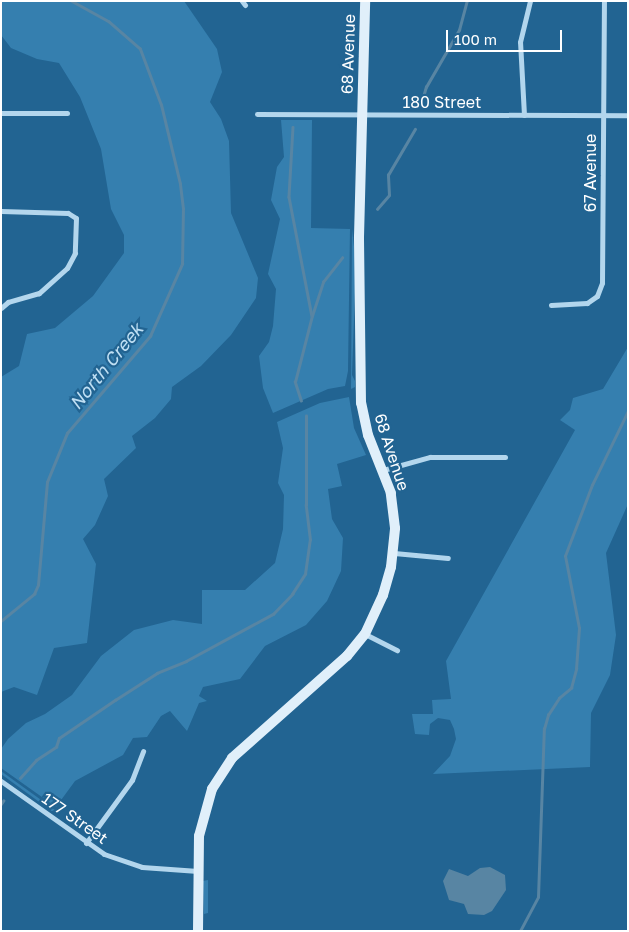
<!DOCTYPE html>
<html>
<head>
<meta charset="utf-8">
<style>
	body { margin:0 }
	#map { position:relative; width:629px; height:932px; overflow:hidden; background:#226492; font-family:"Golos Text",sans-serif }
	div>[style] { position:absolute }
	.green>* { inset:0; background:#357faf }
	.water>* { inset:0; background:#5885a3 }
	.stream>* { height:2.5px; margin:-1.25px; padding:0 1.25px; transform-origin:1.25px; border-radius:1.25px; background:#5885a3 }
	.street>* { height:5px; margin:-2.5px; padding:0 2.5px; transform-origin:2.5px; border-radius:2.5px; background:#b3d6ed }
	.secondary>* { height:10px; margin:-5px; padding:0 5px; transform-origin:5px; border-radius:5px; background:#e0effa }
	span { translate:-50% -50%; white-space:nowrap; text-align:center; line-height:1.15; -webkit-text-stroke:4.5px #226492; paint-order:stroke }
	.street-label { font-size:16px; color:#fff }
	.water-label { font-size:18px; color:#c0e0f4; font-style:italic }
	.frame { position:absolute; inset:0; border:2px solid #fff; pointer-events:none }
	.scale { position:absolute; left:446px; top:30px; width:116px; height:22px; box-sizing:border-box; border:2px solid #fff; border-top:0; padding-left:6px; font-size:15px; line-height:18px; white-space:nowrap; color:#fff; -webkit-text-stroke:4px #226492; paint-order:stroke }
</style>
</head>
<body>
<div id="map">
	<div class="green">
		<div style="clip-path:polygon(1px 1px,184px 1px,217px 49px,222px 72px,210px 102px,221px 119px,229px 141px,231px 213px,258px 278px,256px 298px,231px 335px,201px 366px,172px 387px,171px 399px,155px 418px,132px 436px,136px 448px,104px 479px,108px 496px,95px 525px,83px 539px,96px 564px,87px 643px,54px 648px,37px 695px,14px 687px,1px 692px,1px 377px,19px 366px,27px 334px,55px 328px,93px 296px,124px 253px,124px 235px,111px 209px,101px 149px,80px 97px,59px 63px,37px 59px,11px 48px,1px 35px)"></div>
		<div style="clip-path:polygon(281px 120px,312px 120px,311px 228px,350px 229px,348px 371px,345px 386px,328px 389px,273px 413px,263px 388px,259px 356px,269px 342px,273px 326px,276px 289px,268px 274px,280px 219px,271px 200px,277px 167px,284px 157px)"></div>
		<div style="clip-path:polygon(352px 229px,356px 264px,352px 375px,355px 381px,355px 387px,351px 389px)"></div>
		<div style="clip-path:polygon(628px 347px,628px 504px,606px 553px,616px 635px,610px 675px,591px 713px,590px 767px,433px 774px,450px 756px,456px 739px,454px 729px,450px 720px,438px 718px,430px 724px,429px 735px,415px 734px,412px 714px,433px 714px,432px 700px,451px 699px,446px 661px,575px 430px,560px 420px,570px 410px,573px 398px,603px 389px)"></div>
		<div style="clip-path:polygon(349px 397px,354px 428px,366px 455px,337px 464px,342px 486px,328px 489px,332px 519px,343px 538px,341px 571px,327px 601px,306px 625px,265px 646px,240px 679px,203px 687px,199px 696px,207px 701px,199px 703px,187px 731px,170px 711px,161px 716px,147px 737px,133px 738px,123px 755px,75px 781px,56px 807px,1px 768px,1px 749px,8px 739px,26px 723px,45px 714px,72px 695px,101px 656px,134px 630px,173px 620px,202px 624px,202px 590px,245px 590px,275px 563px,283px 529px,284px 495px,278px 483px,283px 448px,277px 422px,320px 403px)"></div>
		<div style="clip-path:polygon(1px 771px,55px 810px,53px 812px,1px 774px)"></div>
		<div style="clip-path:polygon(208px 880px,208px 913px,204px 914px,203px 881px)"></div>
	</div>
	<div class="water">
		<div style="clip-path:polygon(490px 867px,505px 875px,506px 890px,492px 911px,484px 915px,468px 914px,464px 904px,449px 900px,443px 881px,449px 869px,468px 876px,480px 868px)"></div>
	</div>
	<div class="stream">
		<div style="left:421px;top:104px;width:18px;rotate:-74deg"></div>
		<div style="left:426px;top:87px;width:66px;rotate:-59.9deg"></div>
		<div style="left:459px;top:30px;width:30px;rotate:-75deg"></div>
		<div style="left:293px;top:127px;width:70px;rotate:93.3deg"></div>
		<div style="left:289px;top:197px;width:121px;rotate:79.1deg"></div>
		<div style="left:377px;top:209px;width:18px;rotate:-49deg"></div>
		<div style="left:389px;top:195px;width:20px;rotate:-93deg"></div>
		<div style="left:388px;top:175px;width:53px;rotate:-59.6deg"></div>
		<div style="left:301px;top:401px;width:20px;rotate:-108deg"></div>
		<div style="left:295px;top:382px;width:68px;rotate:-75.6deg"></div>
		<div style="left:312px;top:316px;width:36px;rotate:-72deg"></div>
		<div style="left:323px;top:282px;width:31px;rotate:-52deg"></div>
		<div style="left:1px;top:621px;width:43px;rotate:-39.3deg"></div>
		<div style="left:34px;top:594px;width:10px;rotate:-66deg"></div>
		<div style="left:38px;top:585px;width:103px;rotate:-85deg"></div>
		<div style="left:47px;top:482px;width:53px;rotate:-67.8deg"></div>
		<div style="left:67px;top:433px;width:128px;rotate:-49.4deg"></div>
		<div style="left:150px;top:336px;width:79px;rotate:-66deg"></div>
		<div style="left:182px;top:264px;width:55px;rotate:-89deg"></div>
		<div style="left:183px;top:209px;width:25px;rotate:-97deg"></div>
		<div style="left:180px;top:184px;width:81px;rotate:-103.5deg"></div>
		<div style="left:161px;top:105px;width:60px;rotate:-110.6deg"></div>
		<div style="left:140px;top:49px;width:41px;rotate:-138.9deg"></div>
		<div style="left:109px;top:22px;width:43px;rotate:-151.1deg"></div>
		<div style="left:20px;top:778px;width:24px;rotate:-48deg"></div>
		<div style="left:36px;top:760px;width:24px;rotate:-33deg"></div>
		<div style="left:56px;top:747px;width:9px;rotate:-72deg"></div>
		<div style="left:59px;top:738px;width:68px;rotate:-34.2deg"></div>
		<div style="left:115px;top:700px;width:50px;rotate:-32.7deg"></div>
		<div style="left:157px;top:673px;width:31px;rotate:-22deg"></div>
		<div style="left:186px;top:661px;width:99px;rotate:-28.4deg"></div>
		<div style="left:273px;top:614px;width:28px;rotate:-46deg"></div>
		<div style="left:292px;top:594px;width:24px;rotate:-57deg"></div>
		<div style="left:305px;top:574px;width:34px;rotate:-82deg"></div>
		<div style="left:310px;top:540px;width:35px;rotate:-97deg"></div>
		<div style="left:306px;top:505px;width:89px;rotate:-90deg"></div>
		<div style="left:1px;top:804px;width:4px;rotate:-56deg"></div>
		<div style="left:520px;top:931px;width:38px;rotate:-62deg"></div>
		<div style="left:538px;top:897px;width:168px;rotate:-88deg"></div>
		<div style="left:544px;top:729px;width:15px;rotate:-74deg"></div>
		<div style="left:548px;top:715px;width:20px;rotate:-57deg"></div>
		<div style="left:559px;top:698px;width:16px;rotate:-40deg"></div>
		<div style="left:571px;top:688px;width:20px;rotate:-75deg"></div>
		<div style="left:576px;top:669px;width:41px;rotate:-85.8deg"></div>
		<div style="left:579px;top:628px;width:73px;rotate:-101deg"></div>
		<div style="left:565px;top:556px;width:76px;rotate:-69.2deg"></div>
		<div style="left:592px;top:485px;width:82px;rotate:-64.1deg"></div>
	</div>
	<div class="street">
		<div style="left:242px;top:1px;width:5px;rotate:53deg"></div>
		<div style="left:1px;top:113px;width:66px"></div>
		<div style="left:257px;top:114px;width:371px;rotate:0.2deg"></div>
		<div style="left:524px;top:115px;width:73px;rotate:-93.1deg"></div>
		<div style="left:520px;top:42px;width:42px;rotate:-76.3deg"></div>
		<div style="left:1px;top:211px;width:67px;rotate:1.7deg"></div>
		<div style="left:68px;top:213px;width:9px;rotate:32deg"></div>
		<div style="left:76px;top:218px;width:35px;rotate:92deg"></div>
		<div style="left:75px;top:253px;width:17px;rotate:118deg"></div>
		<div style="left:67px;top:268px;width:38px;rotate:138deg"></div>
		<div style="left:39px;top:293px;width:32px;rotate:164deg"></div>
		<div style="left:8px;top:302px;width:9px;rotate:139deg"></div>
		<div style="left:551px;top:305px;width:36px;rotate:-3deg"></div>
		<div style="left:587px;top:303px;width:12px;rotate:-35deg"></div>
		<div style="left:597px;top:296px;width:14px;rotate:-69deg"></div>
		<div style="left:602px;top:283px;width:282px;rotate:-89.6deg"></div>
		<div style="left:383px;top:470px;width:49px;rotate:-15.5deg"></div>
		<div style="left:430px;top:457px;width:75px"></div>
		<div style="left:394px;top:553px;width:54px;rotate:5.3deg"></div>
		<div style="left:365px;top:634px;width:36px;rotate:27deg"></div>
		<div style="left:1px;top:781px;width:126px;rotate:35.3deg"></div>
		<div style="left:104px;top:854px;width:40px;rotate:18.9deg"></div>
		<div style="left:142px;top:867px;width:56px;rotate:4.1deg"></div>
		<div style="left:86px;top:843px;width:78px;rotate:-53.9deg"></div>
		<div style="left:132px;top:780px;width:31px;rotate:-69deg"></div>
	</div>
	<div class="secondary">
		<div style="left:198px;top:931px;width:95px;rotate:-89.4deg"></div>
		<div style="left:199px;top:836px;width:49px;rotate:-74.5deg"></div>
		<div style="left:212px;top:789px;width:37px;rotate:-57deg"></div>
		<div style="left:232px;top:758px;width:154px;rotate:-41.6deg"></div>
		<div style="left:347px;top:656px;width:28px;rotate:-51deg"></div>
		<div style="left:365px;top:634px;width:43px;rotate:-65.2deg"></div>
		<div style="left:383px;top:595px;width:29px;rotate:-74deg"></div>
		<div style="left:391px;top:567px;width:39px;rotate:-84deg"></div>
		<div style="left:395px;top:528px;width:35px;rotate:-97deg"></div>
		<div style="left:391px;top:493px;width:62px;rotate:-111.6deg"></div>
		<div style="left:368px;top:435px;width:33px;rotate:-102deg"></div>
		<div style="left:361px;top:403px;width:166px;rotate:-90.7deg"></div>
		<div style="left:359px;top:237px;width:236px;rotate:-88.5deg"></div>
	</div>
	<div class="street-label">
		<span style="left:348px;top:54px;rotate:-88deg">68 Avenue</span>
		<span style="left:442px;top:102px">180 Street</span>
		<span style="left:590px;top:173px;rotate:-90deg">67 Avenue</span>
		<span style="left:392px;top:452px;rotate:72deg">68 Avenue</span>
		<span style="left:75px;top:818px;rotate:35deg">177 Street</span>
	</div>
	<div class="water-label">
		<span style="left:106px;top:366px;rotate:-51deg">North Creek</span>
	</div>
	<div class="frame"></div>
	<div class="scale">100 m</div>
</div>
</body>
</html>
